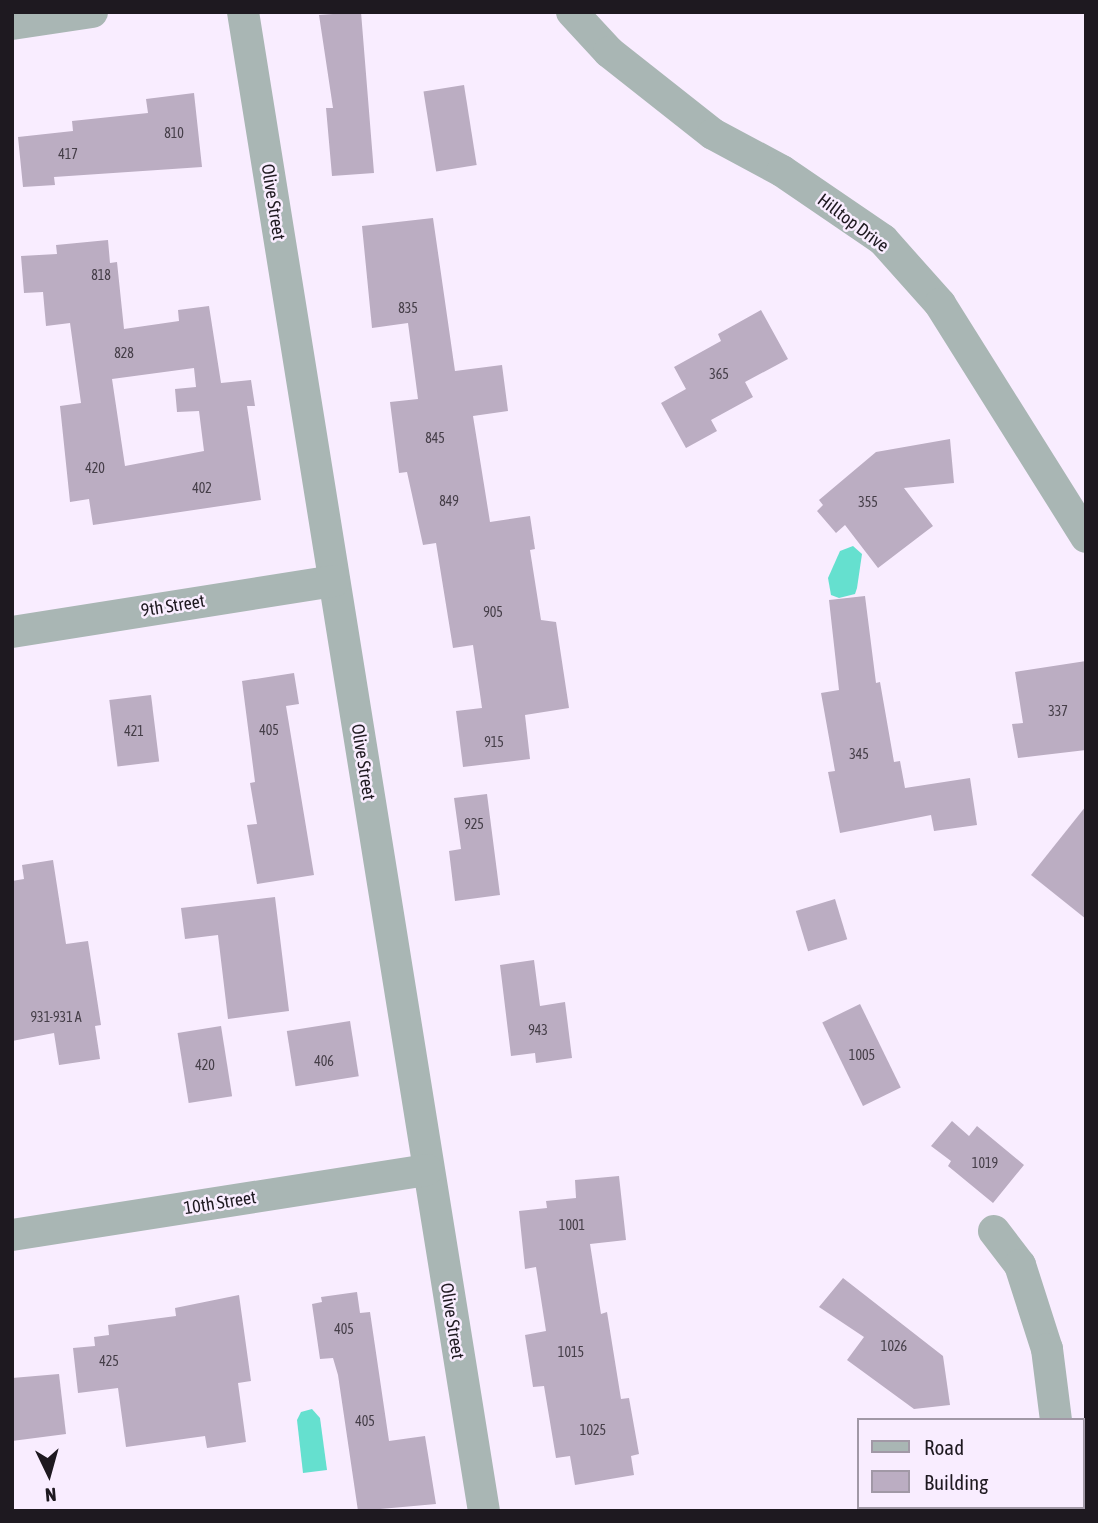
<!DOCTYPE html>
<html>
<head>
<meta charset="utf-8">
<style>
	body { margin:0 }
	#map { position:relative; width:1098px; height:1523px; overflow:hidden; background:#f9edff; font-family:"Asap Condensed",sans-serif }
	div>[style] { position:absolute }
	.water>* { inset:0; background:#65e0cf }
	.building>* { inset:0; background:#bbadc2; transform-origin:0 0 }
	.minor>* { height:32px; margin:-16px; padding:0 16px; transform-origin:16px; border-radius:16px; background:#a9b6b4 }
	span { translate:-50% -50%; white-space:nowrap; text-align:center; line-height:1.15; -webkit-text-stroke:5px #f9edff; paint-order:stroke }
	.number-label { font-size:14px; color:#453e48 }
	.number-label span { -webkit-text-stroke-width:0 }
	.street-label { font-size:18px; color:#1e1920 }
	.frame { position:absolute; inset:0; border:14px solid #1e1920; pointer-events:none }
	.legend { position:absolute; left:857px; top:1418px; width:228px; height:91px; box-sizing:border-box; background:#f9edff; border:2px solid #a198a6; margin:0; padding:9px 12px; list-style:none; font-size:21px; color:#1e1920 }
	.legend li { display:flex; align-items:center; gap:14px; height:35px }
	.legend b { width:35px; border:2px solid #a198a6 }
	.north { position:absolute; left:14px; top:1439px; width:70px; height:70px; -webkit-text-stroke:5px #f9edff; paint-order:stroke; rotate:175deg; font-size:19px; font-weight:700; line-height:28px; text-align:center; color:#1e1920 }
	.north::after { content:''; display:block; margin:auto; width:24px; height:32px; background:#1e1920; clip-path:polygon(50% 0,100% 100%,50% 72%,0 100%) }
</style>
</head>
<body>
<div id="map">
	<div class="water">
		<div style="clip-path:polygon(853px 546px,862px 554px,857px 588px,855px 594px,839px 598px,831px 595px,828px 578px,840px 551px)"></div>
		<div style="clip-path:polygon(312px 1409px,320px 1418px,327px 1470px,303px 1473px,297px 1420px,301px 1412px)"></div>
	</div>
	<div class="building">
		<div style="clip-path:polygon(361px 12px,374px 173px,332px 176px,326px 108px,333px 108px,319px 15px)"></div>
		<div style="left:464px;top:85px;width:81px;height:41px;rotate:81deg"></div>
		<div style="clip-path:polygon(194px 93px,202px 167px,54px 177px,55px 185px,23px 187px,18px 137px,73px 131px,72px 121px,148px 113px,146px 99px)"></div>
		<div style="clip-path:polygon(433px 218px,455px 371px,502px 365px,508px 411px,473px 416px,490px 522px,530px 516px,535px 549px,530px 550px,541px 620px,556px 622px,569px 708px,525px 715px,530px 759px,463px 767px,456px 711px,482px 708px,473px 645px,453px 648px,436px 543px,423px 545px,407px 472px,399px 473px,390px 402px,418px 399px,408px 323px,372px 328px,362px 226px)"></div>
		<div style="clip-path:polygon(evenodd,108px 240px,110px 263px,117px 262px,124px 329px,179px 321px,178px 310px,209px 306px,221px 383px,251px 380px,255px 406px,247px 406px,261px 500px,93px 525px,89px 499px,70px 502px,60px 406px,81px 403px,70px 323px,46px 326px,43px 292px,24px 293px,21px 256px,57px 254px,56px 245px,108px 240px,194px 368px,196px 387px,175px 389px,177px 412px,199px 411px,204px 451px,125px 466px,112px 379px,194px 368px)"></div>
		<div style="clip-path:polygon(761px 310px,788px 359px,745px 382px,753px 397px,711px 420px,717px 431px,686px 448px,661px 403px,686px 389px,674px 367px,721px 341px,718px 334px)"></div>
		<div style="clip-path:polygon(950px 439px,954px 483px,904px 488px,933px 526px,878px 568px,845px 525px,836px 533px,817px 511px,823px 505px,819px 500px,876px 452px)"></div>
		<div style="clip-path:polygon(865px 596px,876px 683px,880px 682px,894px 762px,900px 761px,905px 788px,970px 778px,977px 825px,934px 831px,931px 815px,840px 833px,828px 772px,835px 771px,821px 693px,839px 690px,829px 600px)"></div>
		<div style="clip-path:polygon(1086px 661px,1086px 750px,1018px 758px,1012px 724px,1023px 723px,1015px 672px)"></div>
		<div style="clip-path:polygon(294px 673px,299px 704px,286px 706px,314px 875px,257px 884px,247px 825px,257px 824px,250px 783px,255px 782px,242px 681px)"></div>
		<div style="left:151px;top:695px;width:67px;height:42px;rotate:83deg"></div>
		<div style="clip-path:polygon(487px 794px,500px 895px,455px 901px,449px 851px,461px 849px,454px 798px)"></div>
		<div style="clip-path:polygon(1086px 806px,1086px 919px,1031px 875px)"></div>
		<div style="clip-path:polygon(53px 860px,66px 944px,88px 941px,101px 1025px,95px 1026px,100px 1059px,59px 1065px,54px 1033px,12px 1041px,12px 881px,24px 879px,22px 865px)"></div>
		<div style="clip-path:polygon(275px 897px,289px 1011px,228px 1019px,218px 935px,185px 939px,181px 908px)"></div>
		<div style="left:835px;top:899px;width:42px;height:41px;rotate:73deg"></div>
		<div style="clip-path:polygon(534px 960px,540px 1006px,565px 1002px,572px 1058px,536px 1063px,535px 1053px,511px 1056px,500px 965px)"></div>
		<div style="left:860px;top:1004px;width:93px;height:42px;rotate:64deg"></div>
		<div style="left:350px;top:1021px;width:56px;height:64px;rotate:81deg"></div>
		<div style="left:221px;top:1026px;width:71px;height:44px;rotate:81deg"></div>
		<div style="clip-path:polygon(952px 1121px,969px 1136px,977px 1126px,1024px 1165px,993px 1203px,948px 1166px,951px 1161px,931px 1146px)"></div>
		<div style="clip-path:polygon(619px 1176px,626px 1240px,590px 1244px,601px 1314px,607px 1312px,621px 1399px,629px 1398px,639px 1454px,631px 1456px,634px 1475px,575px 1485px,570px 1456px,556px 1458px,544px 1386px,533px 1387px,525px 1335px,546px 1331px,536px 1267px,525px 1269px,519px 1211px,547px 1208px,546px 1201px,576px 1198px,575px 1180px)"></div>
		<div style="clip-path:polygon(843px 1278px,943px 1356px,950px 1405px,914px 1409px,847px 1360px,864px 1337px,819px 1307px)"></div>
		<div style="clip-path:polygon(357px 1292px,360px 1313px,370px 1312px,389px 1441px,425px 1436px,436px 1504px,358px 1511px,338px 1375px,333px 1358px,320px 1359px,312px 1304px,322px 1302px,321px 1297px)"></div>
		<div style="clip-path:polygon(239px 1295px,251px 1381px,238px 1383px,246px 1442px,207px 1448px,205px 1436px,126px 1447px,118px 1388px,78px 1393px,73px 1348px,95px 1346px,94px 1337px,109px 1335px,108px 1325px,176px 1316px,175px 1308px)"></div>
		<div style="clip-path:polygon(59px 1374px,66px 1434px,12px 1441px,12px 1378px)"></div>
	</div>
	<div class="minor">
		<div style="left:243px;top:12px;width:1518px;rotate:80.87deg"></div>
		<div style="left:572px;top:12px;width:54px;rotate:47.2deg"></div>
		<div style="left:609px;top:52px;width:132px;rotate:38.3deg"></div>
		<div style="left:713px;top:134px;width:78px;rotate:28.2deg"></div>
		<div style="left:782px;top:171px;width:122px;rotate:34.3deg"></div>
		<div style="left:883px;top:240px;width:86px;rotate:48.3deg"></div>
		<div style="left:940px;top:304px;width:275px;rotate:57.9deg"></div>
		<div style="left:12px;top:24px;width:81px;rotate:-8.5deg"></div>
		<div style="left:12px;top:632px;width:326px;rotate:-9deg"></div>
		<div style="left:994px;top:1231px;width:43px;rotate:52.6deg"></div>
		<div style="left:1020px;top:1265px;width:88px;rotate:72.2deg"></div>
		<div style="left:1047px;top:1349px;width:72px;rotate:82.8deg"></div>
		<div style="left:12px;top:1235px;width:420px;rotate:-8.9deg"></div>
		<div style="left:1068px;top:1507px;width:4px;rotate:90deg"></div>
	</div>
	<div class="number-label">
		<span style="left:174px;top:133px">810</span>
		<span style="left:68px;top:154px">417</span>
		<span style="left:101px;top:275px">818</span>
		<span style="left:408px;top:308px">835</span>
		<span style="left:124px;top:353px">828</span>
		<span style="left:719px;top:374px">365</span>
		<span style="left:435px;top:438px">845</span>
		<span style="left:95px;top:468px">420</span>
		<span style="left:202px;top:488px">402</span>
		<span style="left:449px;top:501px">849</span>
		<span style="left:868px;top:502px">355</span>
		<span style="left:493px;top:612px">905</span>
		<span style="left:1058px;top:711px">337</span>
		<span style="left:269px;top:730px">405</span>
		<span style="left:134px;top:731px">421</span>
		<span style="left:494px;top:742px">915</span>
		<span style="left:859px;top:754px">345</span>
		<span style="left:474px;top:824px">925</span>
		<span style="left:56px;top:1017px">931-931 A</span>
		<span style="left:538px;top:1030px">943</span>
		<span style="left:862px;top:1055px">1005</span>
		<span style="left:324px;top:1061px">406</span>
		<span style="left:205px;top:1065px">420</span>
		<span style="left:985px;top:1163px">1019</span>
		<span style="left:572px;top:1225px">1001</span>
		<span style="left:344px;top:1329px">405</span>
		<span style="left:894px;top:1346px">1026</span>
		<span style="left:571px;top:1352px">1015</span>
		<span style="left:109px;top:1361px">425</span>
		<span style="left:365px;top:1421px">405</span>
		<span style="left:593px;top:1430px">1025</span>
	</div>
	<div class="street-label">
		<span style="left:273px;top:202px;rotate:81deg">Olive Street</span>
		<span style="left:853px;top:223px;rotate:37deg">Hilltop Drive</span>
		<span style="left:173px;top:606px;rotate:-9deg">9th Street</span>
		<span style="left:363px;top:762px;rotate:81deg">Olive Street</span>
		<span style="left:220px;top:1203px;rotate:-9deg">10th Street</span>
		<span style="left:452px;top:1321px;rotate:81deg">Olive Street</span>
	</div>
	<div class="frame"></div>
	<ul class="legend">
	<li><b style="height:9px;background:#a9b6b4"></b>Road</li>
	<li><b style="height:19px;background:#bbadc2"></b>Building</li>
	</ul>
	<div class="north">N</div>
</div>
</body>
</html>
